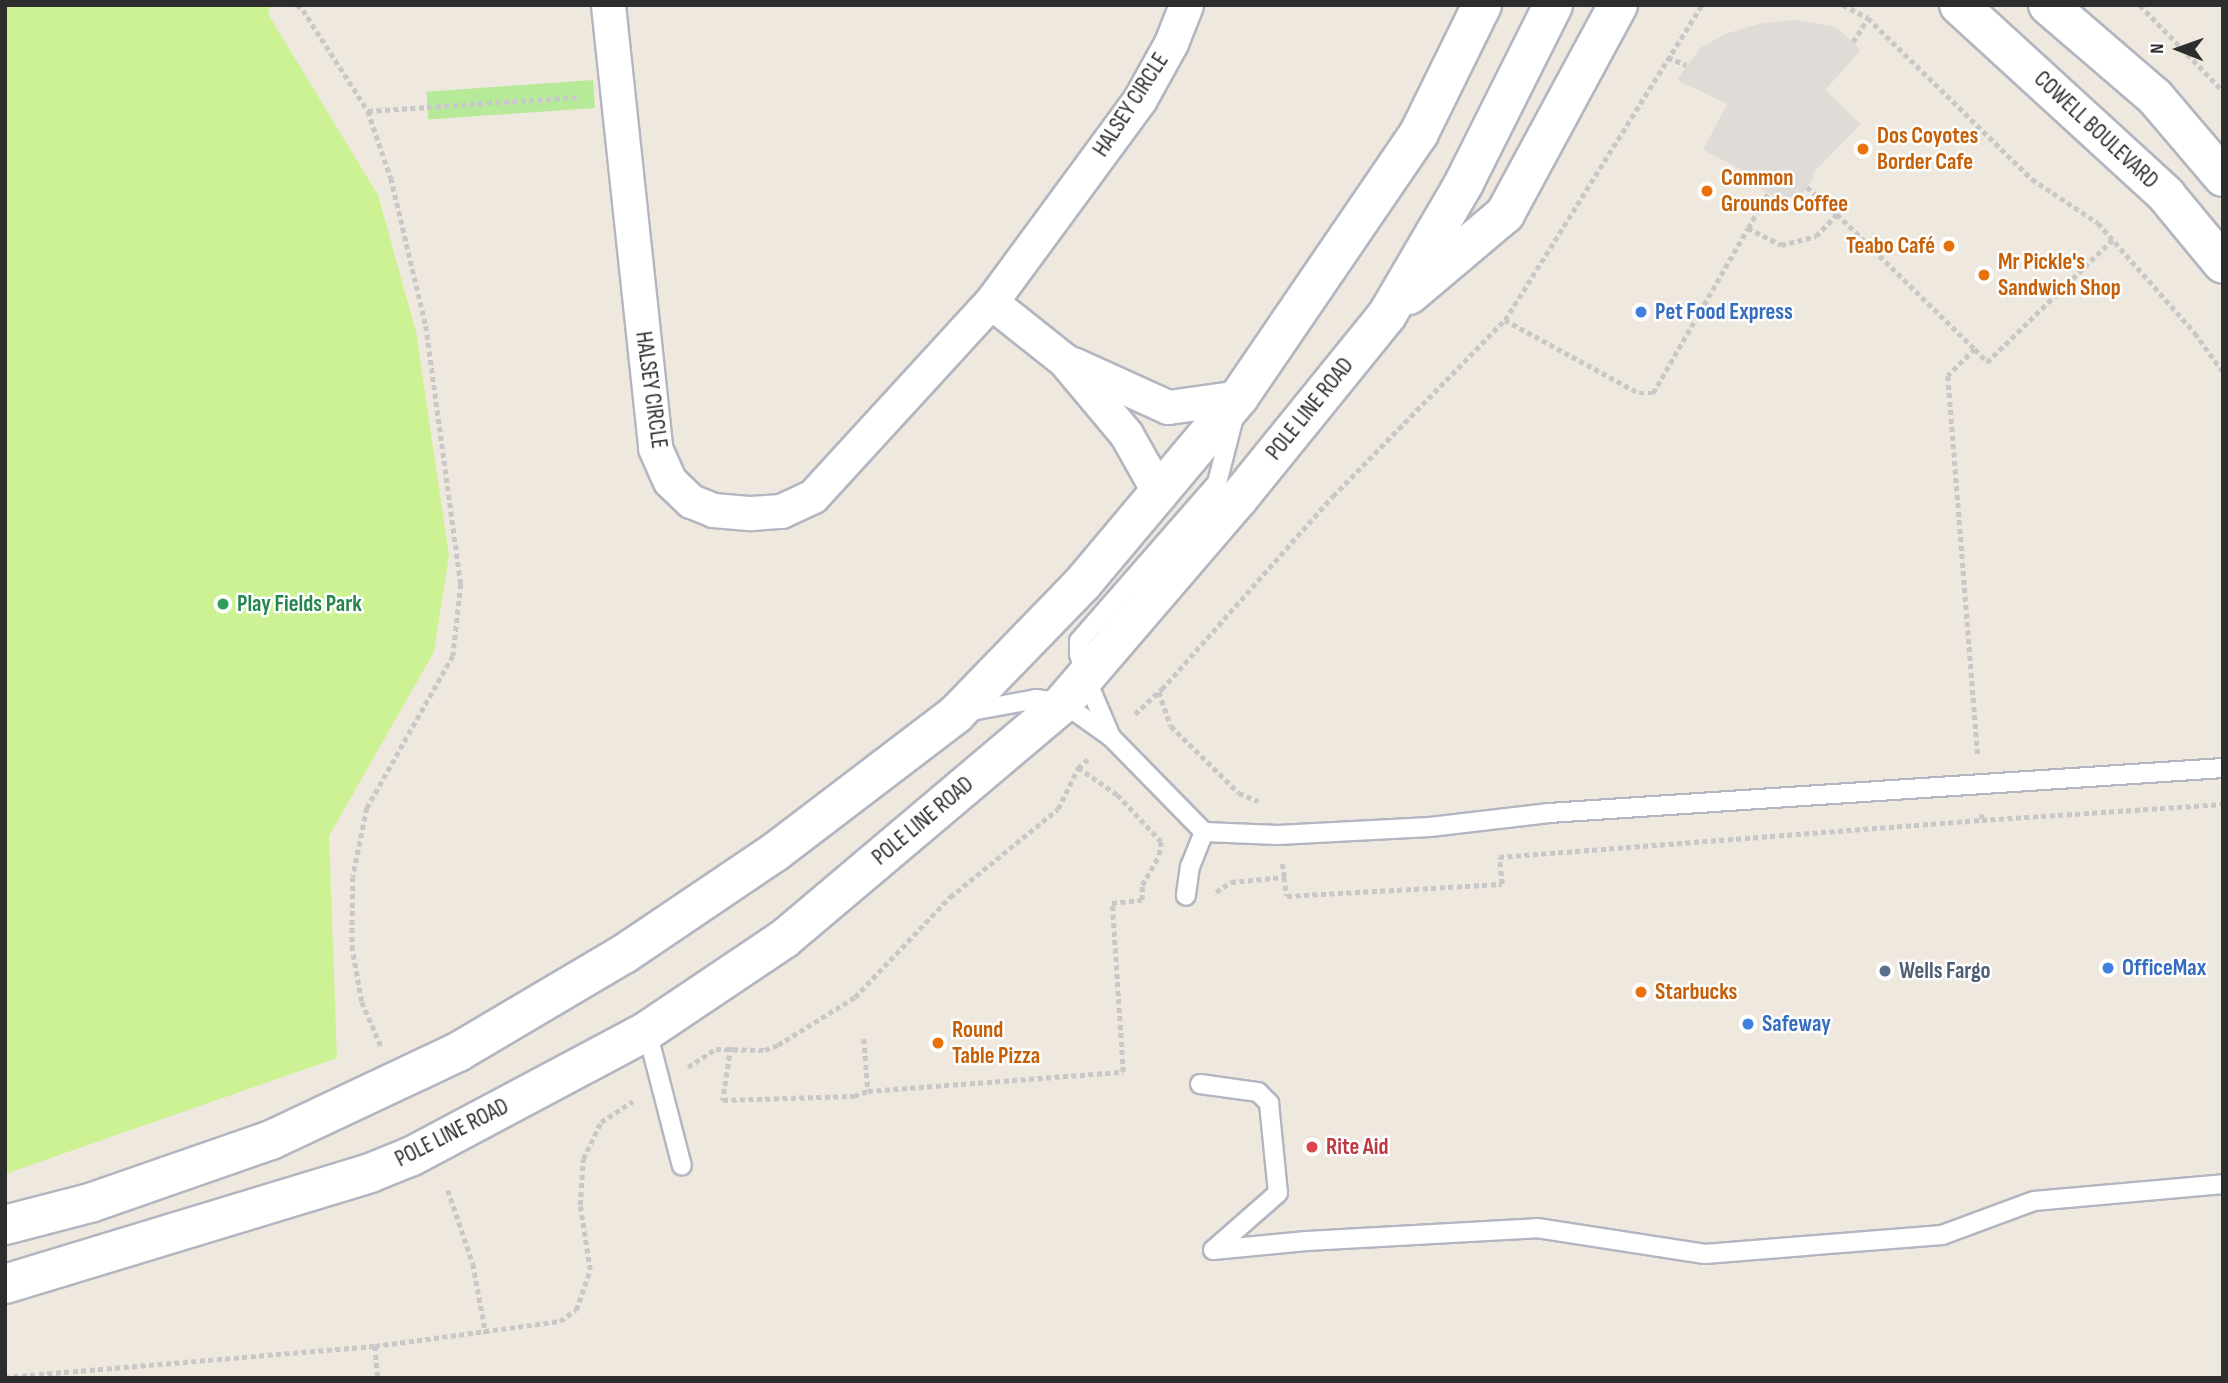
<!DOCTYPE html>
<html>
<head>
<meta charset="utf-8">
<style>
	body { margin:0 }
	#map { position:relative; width:2228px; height:1383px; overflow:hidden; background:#efe8df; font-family:"Sofia Sans Condensed",sans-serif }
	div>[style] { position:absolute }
	.green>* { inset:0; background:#b7ea98; transform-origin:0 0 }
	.pitch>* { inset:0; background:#cdf293 }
	.plaza>* { inset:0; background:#dfdbd6 }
	.path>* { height:4.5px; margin-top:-2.25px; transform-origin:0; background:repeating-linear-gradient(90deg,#c8c8c8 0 5px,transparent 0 8.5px) }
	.roads { filter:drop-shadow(2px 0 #b3b6c1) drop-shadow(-2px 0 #b3b6c1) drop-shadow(0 2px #b3b6c1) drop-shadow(0 -2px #b3b6c1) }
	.service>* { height:18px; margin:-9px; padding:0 9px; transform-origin:9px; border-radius:9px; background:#fff }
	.minor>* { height:33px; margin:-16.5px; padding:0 16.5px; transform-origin:16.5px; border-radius:16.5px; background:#fff }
	.secondary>* { height:38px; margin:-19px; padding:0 19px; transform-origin:19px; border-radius:19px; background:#fff }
	.dots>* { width:19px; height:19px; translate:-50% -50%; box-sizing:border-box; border:4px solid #fff; border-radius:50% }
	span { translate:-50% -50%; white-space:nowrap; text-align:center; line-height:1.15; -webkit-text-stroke:5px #fff; paint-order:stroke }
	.street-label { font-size:23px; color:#2d2d2d }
	.food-label { font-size:23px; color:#c56008; font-weight:700 }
	.left { translate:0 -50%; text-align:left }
	.right { translate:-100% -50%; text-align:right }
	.shop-label { font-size:23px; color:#366cbe; font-weight:700 }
	.leisure-label { font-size:23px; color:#27864d; font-weight:700 }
	.service-label { font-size:23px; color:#4e5e75; font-weight:700 }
	.health-label { font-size:23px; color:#be3a42; font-weight:700 }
	.frame { position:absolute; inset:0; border:7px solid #2d2d2d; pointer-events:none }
	.north { position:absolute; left:2144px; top:14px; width:70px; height:70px; -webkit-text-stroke:5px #fff; paint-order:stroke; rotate:271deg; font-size:19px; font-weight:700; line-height:28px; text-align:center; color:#2d2d2d }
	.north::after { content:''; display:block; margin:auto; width:24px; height:32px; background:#2d2d2d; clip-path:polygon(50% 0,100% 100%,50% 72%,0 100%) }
</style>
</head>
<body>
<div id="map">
	<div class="green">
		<div style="left:593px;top:80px;width:28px;height:167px;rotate:86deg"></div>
	</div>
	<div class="pitch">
		<div style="clip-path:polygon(5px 5px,271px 5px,268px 14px,378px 195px,416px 332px,449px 555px,434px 652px,329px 836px,337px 1058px,5px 1174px)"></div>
	</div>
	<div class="plaza">
		<div style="clip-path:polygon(1796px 20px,1836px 27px,1861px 50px,1825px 90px,1861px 124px,1813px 173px,1814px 177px,1802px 195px,1777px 199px,1760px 188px,1760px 179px,1703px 150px,1727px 104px,1677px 80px,1700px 48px,1728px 33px,1763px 23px)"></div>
	</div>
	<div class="path">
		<div style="left:297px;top:5px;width:8px;rotate:40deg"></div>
		<div style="left:303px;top:10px;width:120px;rotate:57.2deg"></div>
		<div style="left:368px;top:111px;width:71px;rotate:71.1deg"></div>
		<div style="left:391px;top:178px;width:152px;rotate:76.7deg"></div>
		<div style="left:426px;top:326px;width:260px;rotate:82.3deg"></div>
		<div style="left:461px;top:584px;width:72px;rotate:96.3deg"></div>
		<div style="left:453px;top:656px;width:175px;rotate:119.5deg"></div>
		<div style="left:367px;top:808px;width:70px;rotate:101.5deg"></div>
		<div style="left:353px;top:877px;width:69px;rotate:90.8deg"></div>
		<div style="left:352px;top:946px;width:57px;rotate:79.9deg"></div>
		<div style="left:362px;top:1002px;width:48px;rotate:66.6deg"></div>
		<div style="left:1843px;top:5px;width:28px;rotate:27deg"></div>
		<div style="left:1868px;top:18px;width:230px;rotate:44.5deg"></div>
		<div style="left:2032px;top:179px;width:79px;rotate:33.7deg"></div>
		<div style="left:2098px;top:223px;width:147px;rotate:48.6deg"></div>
		<div style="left:2195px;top:333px;width:48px;rotate:54.3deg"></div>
		<div style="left:2140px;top:5px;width:120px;rotate:46deg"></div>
		<div style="left:1853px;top:42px;width:28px;rotate:-58deg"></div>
		<div style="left:1668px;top:57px;width:20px;rotate:24deg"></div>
		<div style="left:368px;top:111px;width:212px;rotate:-3.8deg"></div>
		<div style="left:1807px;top:187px;width:40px;rotate:42deg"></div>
		<div style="left:1748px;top:228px;width:40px;rotate:-60.3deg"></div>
		<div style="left:1505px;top:320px;width:153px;rotate:28.6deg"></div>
		<div style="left:1639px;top:393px;width:14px"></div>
		<div style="left:1653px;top:393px;width:190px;rotate:-60.1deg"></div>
		<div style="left:1748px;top:228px;width:37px;rotate:27deg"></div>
		<div style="left:1781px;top:245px;width:36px;rotate:-14deg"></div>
		<div style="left:1816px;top:236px;width:30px;rotate:-46deg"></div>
		<div style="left:1837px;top:214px;width:193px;rotate:44.4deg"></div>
		<div style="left:1975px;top:349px;width:38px;rotate:135deg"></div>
		<div style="left:1948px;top:376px;width:381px;rotate:85.5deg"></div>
		<div style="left:1975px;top:349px;width:18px;rotate:47deg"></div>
		<div style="left:1987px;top:362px;width:176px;rotate:-44.3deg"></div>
		<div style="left:1159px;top:692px;width:36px;rotate:71deg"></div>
		<div style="left:1171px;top:726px;width:95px;rotate:44.6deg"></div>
		<div style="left:1239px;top:793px;width:21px;rotate:23deg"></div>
		<div style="left:1135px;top:714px;width:37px;rotate:-43deg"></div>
		<div style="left:1162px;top:689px;width:258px;rotate:-48.5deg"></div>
		<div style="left:1333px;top:496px;width:246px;rotate:-45.7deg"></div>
		<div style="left:1505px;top:320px;width:372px;rotate:-58deg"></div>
		<div style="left:1982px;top:814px;width:6px;rotate:90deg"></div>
		<div style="left:1982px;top:820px;width:242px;rotate:-3.8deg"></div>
		<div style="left:1284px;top:877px;width:19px;rotate:81deg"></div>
		<div style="left:1287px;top:896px;width:215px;rotate:-3.2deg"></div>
		<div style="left:1502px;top:884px;width:27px;rotate:-96deg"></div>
		<div style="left:1499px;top:857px;width:487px;rotate:-4.4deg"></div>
		<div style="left:1216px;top:892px;width:18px;rotate:-34deg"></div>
		<div style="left:1231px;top:882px;width:53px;rotate:-5.4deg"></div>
		<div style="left:1284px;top:877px;width:14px;rotate:-98deg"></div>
		<div style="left:864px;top:1039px;width:52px;rotate:85.6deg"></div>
		<div style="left:731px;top:1047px;width:54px;rotate:98.6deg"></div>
		<div style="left:723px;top:1100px;width:131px;rotate:-1.7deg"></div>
		<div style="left:854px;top:1096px;width:15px;rotate:-20deg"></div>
		<div style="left:868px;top:1091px;width:256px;rotate:-4.3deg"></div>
		<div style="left:1123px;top:1072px;width:169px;rotate:-93.7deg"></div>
		<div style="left:1112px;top:903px;width:30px;rotate:-6deg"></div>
		<div style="left:1142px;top:900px;width:15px;rotate:-90deg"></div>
		<div style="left:1142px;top:885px;width:34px;rotate:-60deg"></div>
		<div style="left:1159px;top:855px;width:13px;rotate:-81deg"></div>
		<div style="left:1161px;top:842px;width:64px;rotate:-133.1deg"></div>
		<div style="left:1117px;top:795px;width:47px;rotate:-145.3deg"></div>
		<div style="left:688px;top:1067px;width:33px;rotate:-33deg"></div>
		<div style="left:716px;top:1049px;width:49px;rotate:1.2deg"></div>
		<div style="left:765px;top:1050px;width:14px;rotate:-21deg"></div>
		<div style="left:778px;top:1045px;width:91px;rotate:-31.9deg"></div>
		<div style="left:855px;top:997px;width:138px;rotate:-46.5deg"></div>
		<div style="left:950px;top:897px;width:139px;rotate:-39.2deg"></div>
		<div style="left:1058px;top:809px;width:46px;rotate:-64deg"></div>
		<div style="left:1078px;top:768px;width:13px;rotate:-42deg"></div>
		<div style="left:448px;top:1190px;width:78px;rotate:71.3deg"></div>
		<div style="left:473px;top:1264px;width:71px;rotate:79.5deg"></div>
		<div style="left:375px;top:1346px;width:187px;rotate:-7.7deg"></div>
		<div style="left:560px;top:1321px;width:19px;rotate:-35deg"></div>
		<div style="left:576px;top:1310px;width:42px;rotate:-70.7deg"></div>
		<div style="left:590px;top:1270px;width:66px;rotate:-98.7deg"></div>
		<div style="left:580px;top:1205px;width:46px;rotate:-86.3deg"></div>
		<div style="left:583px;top:1159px;width:41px;rotate:-64.1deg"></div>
		<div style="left:601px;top:1122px;width:38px;rotate:-33deg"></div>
		<div style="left:5px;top:1377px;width:371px;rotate:-4.8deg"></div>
		<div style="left:375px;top:1346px;width:32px;rotate:85deg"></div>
	</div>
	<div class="roads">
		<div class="service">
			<div style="left:966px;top:712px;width:71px;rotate:-10.5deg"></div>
			<div style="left:1036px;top:699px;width:27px;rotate:8deg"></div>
			<div style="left:1063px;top:703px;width:59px;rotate:35.3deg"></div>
			<div style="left:1111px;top:737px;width:133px;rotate:45.6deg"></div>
			<div style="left:1204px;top:832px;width:37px;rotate:112deg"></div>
			<div style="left:1190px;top:866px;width:30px;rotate:98deg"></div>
			<div style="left:1111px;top:737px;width:66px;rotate:-113.1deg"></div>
			<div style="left:1085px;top:676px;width:23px;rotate:-105deg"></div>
			<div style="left:1079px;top:654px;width:13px;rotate:-90deg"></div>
			<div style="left:1079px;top:641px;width:210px;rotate:-48.9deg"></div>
			<div style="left:1217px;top:483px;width:68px;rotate:-75.6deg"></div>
			<div style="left:1204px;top:832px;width:74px;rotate:2.3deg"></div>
			<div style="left:1278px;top:835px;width:152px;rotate:-3deg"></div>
			<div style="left:1430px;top:827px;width:120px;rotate:-6.7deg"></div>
			<div style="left:1549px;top:813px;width:676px;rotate:-3.82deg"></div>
			<div style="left:647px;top:1031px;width:139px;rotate:75.5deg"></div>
			<div style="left:1200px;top:1084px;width:59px;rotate:7.9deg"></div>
			<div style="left:1258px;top:1092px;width:16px;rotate:45deg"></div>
			<div style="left:1269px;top:1103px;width:90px;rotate:84.3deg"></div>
			<div style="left:1278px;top:1193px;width:86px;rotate:138.8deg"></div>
			<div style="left:1213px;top:1250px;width:94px;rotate:-5.5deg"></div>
			<div style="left:1307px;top:1241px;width:230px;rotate:-3.2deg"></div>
			<div style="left:1537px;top:1228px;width:170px;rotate:8.8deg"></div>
			<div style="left:1705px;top:1254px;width:238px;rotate:-4.6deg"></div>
			<div style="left:1942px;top:1235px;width:98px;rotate:-20.3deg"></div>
			<div style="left:2034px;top:1201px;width:190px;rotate:-5.1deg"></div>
		</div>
		<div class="minor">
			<div style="left:608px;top:5px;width:445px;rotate:83.9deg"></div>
			<div style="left:655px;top:448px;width:36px;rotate:66deg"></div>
			<div style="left:670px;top:481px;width:29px;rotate:44deg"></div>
			<div style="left:691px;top:501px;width:24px;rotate:22deg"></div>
			<div style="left:713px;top:510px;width:38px;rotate:5deg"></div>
			<div style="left:751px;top:513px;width:30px;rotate:-4deg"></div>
			<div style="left:781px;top:511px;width:35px;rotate:-25deg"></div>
			<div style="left:813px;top:496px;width:263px;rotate:-47.5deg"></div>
			<div style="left:991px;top:302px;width:252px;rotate:-53.7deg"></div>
			<div style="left:1140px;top:99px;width:64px;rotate:-61deg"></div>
			<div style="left:1171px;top:43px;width:41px;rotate:-68.5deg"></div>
			<div style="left:991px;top:302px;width:93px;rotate:38.5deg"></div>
			<div style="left:1064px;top:360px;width:97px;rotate:50deg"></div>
			<div style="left:1126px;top:434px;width:69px;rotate:60.5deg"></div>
			<div style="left:1073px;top:364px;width:104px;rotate:24.4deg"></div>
			<div style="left:1168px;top:407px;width:72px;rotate:-8deg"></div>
		</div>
		<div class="secondary">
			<div style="left:1959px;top:5px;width:281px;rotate:42.5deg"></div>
			<div style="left:2166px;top:195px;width:89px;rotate:50.4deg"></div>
			<div style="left:2048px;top:5px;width:141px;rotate:40.7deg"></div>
			<div style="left:2155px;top:97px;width:105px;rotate:49.6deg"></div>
			<div style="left:1409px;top:295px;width:126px;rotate:-40.2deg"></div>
			<div style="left:1505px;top:214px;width:238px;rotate:-61.6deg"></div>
			<div style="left:5px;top:1225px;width:88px;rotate:-14.5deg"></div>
			<div style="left:90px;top:1203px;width:192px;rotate:-19.2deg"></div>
			<div style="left:271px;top:1140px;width:207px;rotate:-25.2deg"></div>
			<div style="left:458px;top:1052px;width:193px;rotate:-30.6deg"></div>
			<div style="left:624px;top:954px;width:182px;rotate:-34deg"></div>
			<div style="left:775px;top:852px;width:228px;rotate:-37.3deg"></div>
			<div style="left:956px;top:714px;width:182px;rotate:-45.9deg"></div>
			<div style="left:1083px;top:583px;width:243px;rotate:-50deg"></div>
			<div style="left:1239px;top:397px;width:320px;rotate:-55.7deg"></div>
			<div style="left:1419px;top:133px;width:143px;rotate:-63.8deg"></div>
			<div style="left:5px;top:1284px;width:382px;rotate:-16.9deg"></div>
			<div style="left:370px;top:1173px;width:45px;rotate:-22deg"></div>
			<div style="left:412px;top:1156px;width:266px;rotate:-28deg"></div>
			<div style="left:647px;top:1031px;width:165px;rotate:-33.9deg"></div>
			<div style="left:784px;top:939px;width:365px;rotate:-40.2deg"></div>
			<div style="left:1063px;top:703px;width:269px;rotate:-49.4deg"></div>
			<div style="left:1238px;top:499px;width:237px;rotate:-51deg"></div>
			<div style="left:1387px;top:315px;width:153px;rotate:-59.7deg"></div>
			<div style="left:1464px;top:183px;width:199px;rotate:-63.4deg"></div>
		</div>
	</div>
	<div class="dots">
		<div style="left:1863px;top:149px;background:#e8710a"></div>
		<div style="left:1707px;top:191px;background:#e8710a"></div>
		<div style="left:1949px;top:246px;background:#e8710a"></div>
		<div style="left:1984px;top:275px;background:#e8710a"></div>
		<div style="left:1641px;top:312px;background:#3f7fe0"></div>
		<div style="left:223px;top:604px;background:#2e9e5b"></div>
		<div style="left:2108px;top:968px;background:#3f7fe0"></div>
		<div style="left:1885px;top:971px;background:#5c6f8a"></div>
		<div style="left:1641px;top:992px;background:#e8710a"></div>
		<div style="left:1748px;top:1024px;background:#3f7fe0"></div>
		<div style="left:938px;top:1043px;background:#e8710a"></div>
		<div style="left:1312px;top:1147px;background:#e0444e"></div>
	</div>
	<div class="street-label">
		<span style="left:1131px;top:105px;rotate:-57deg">HALSEY CIRCLE</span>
		<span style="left:2096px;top:130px;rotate:43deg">COWELL BOULEVARD</span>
		<span style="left:651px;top:390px;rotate:82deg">HALSEY CIRCLE</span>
		<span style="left:1310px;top:409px;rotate:-51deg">POLE LINE ROAD</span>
		<span style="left:923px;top:821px;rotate:-40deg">POLE LINE ROAD</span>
		<span style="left:452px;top:1133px;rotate:-27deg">POLE LINE ROAD</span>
	</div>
	<div class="food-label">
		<span class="left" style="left:1877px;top:149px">Dos Coyotes<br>Border Cafe</span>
		<span class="left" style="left:1721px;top:191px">Common<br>Grounds Coffee</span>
		<span class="right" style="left:1935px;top:246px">Teabo Café</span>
		<span class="left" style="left:1998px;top:275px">Mr Pickle's<br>Sandwich Shop</span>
		<span class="left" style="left:1655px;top:992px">Starbucks</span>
		<span class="left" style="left:952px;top:1043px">Round<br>Table Pizza</span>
	</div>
	<div class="shop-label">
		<span class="left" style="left:1655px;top:312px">Pet Food Express</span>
		<span class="left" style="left:2122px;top:968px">OfficeMax</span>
		<span class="left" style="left:1762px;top:1024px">Safeway</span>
	</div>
	<div class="leisure-label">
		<span class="left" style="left:237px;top:604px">Play Fields Park</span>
	</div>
	<div class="service-label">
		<span class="left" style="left:1899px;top:971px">Wells Fargo</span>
	</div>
	<div class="health-label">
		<span class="left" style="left:1326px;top:1147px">Rite Aid</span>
	</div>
	<div class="frame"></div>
	<div class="north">N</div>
</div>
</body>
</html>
